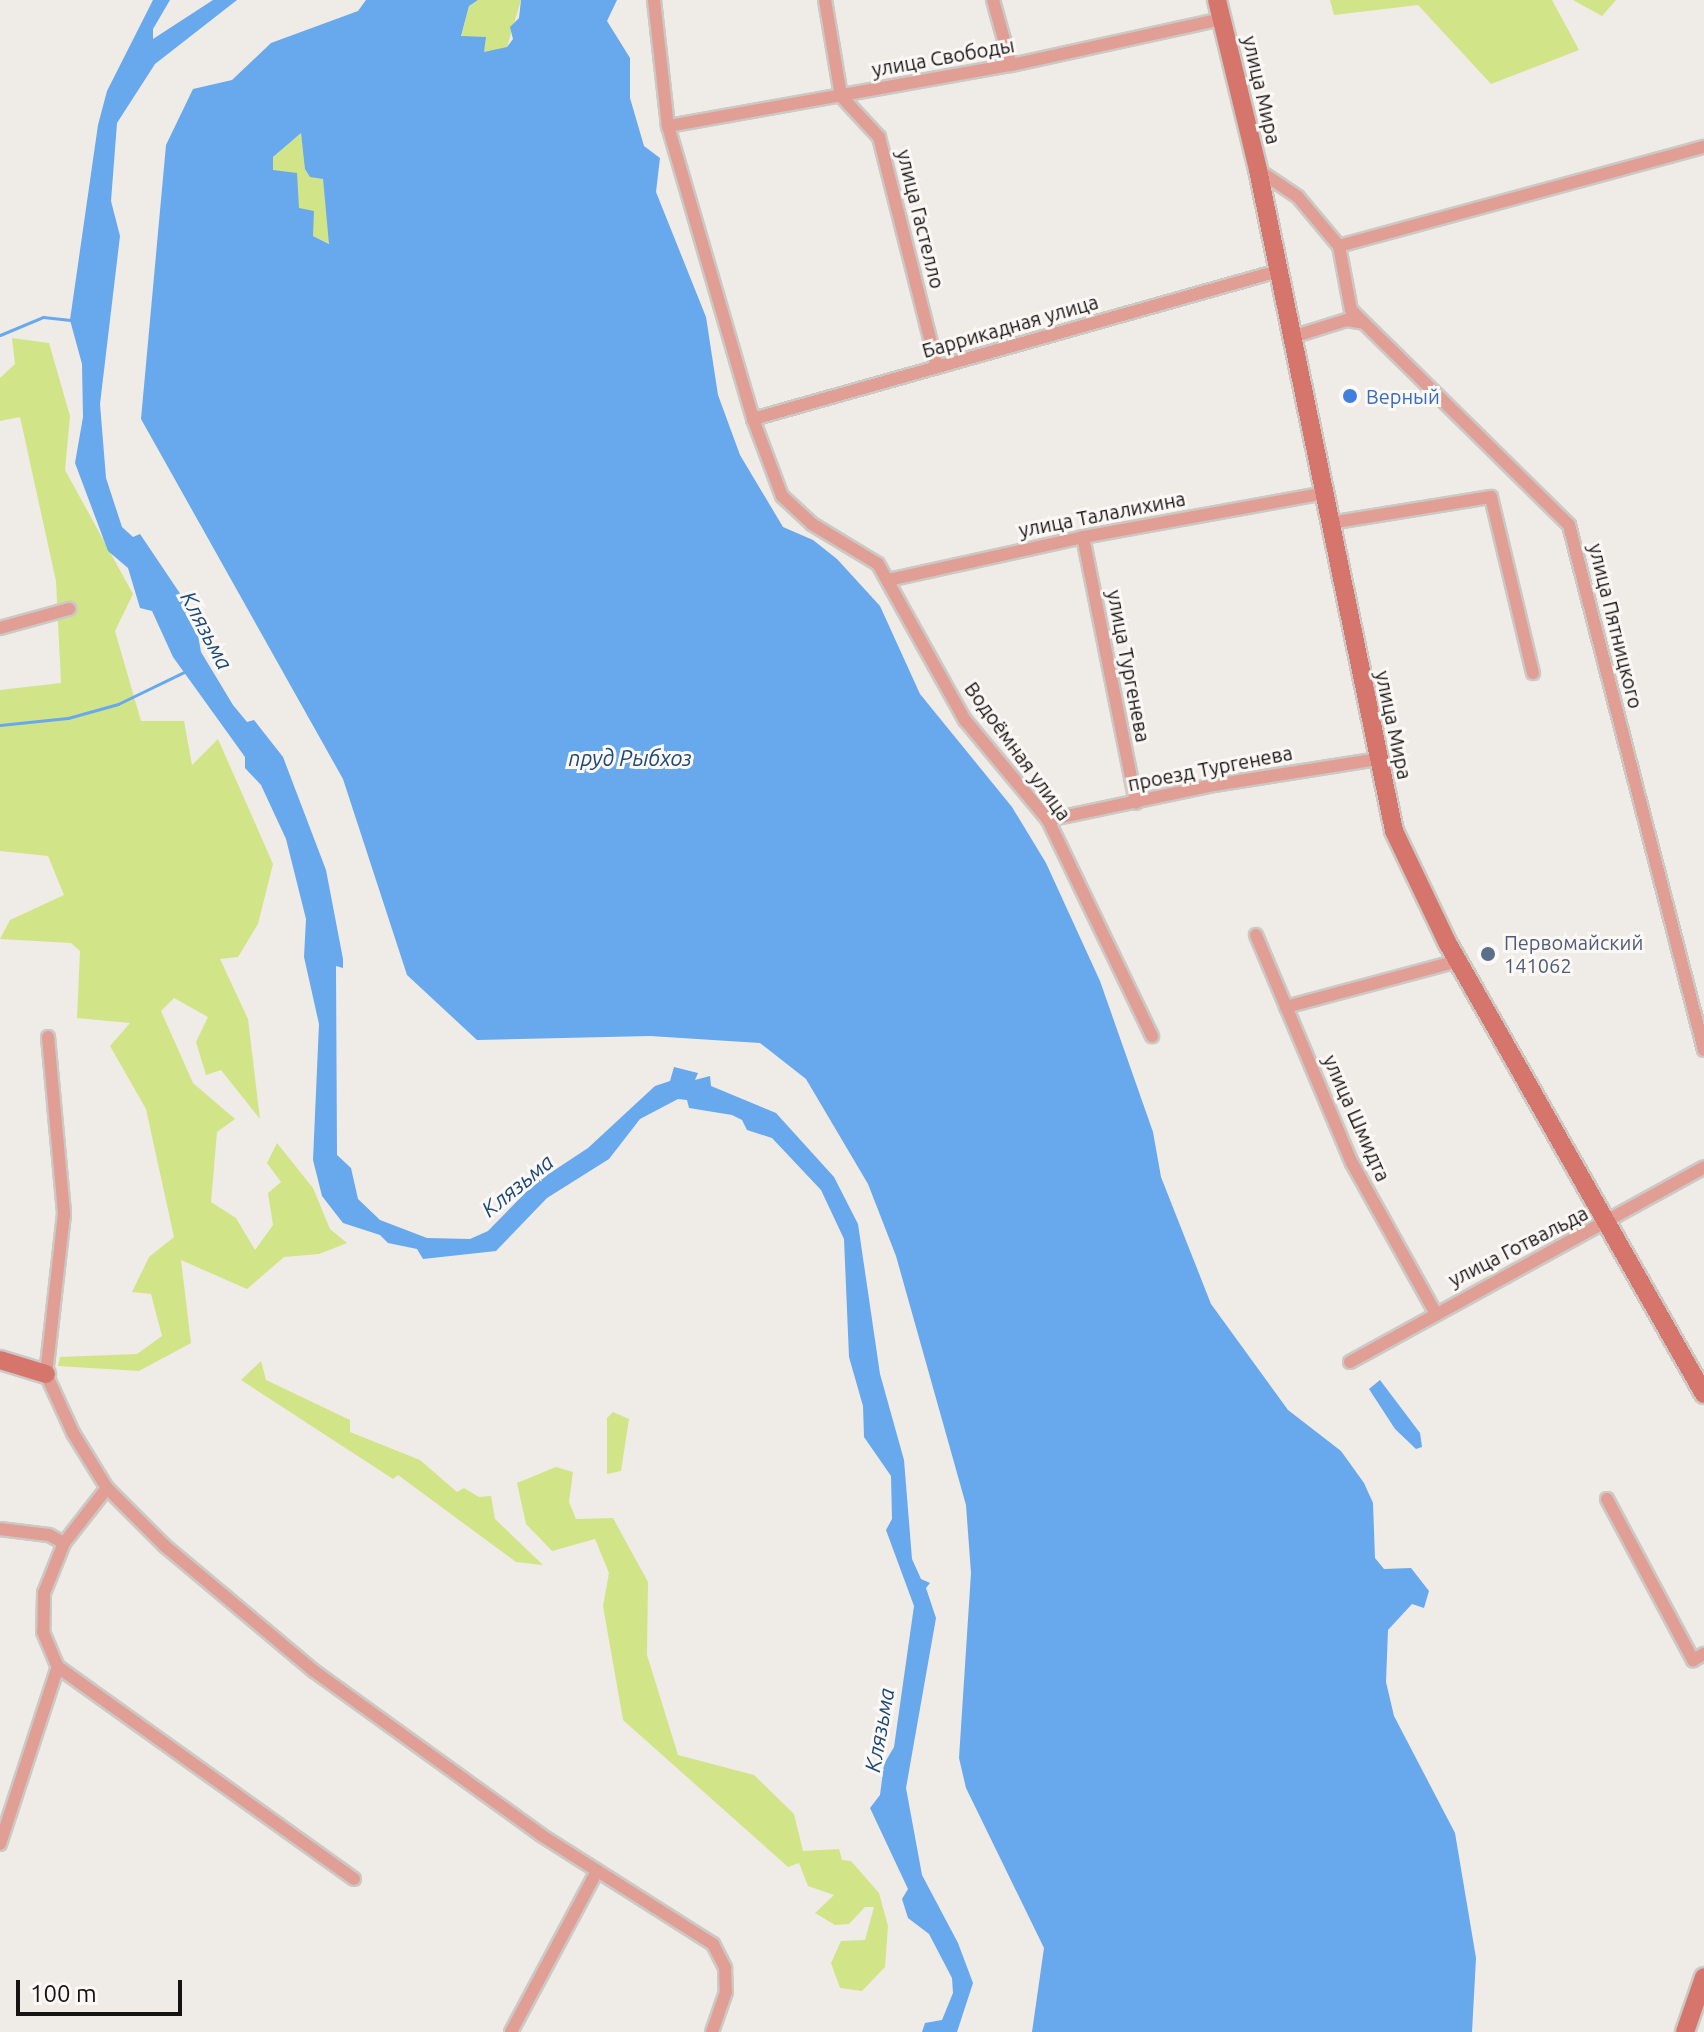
<!DOCTYPE html>
<html>
<head>
<meta charset="utf-8">
<style>
	body { margin:0 }
	#map { position:relative; width:1704px; height:2032px; overflow:hidden; background:#efebe7; font-family:Ubuntu,sans-serif }
	div>[style] { position:absolute }
	.green>* { inset:0; background:#d2e488 }
	.water>* { inset:0; background:#68a8ec }
	.stream>* { height:3px; margin:-1.5px; padding:0 1.5px; transform-origin:1.5px; border-radius:1.5px; background:#68a8ec }
	.roads { filter:drop-shadow(2px 0 #ccc9c5) drop-shadow(-2px 0 #ccc9c5) drop-shadow(0 2px #ccc9c5) drop-shadow(0 -2px #ccc9c5) }
	.street>* { height:12px; margin:-6px; padding:0 6px; transform-origin:6px; border-radius:6px; background:#e09e95 }
	.secondary>* { height:18px; margin:-9px; padding:0 9px; transform-origin:9px; border-radius:9px; background:#d5756b }
	.dots>* { width:22px; height:22px; translate:-50% -50%; box-sizing:border-box; border:4px solid #fcf8f5; border-radius:50% }
	span { translate:-50% -50%; white-space:nowrap; text-align:center; line-height:1.15; -webkit-text-stroke:6px #fcf8f5; paint-order:stroke }
	.street-label { font-size:20px; color:#161413 }
	.shop-label { font-size:20px; color:#366cbe }
	.left { translate:0 -50%; text-align:left }
	.service-label { font-size:20px; color:#4e5e75 }
	.water-label { font-size:22px; color:#1d4a77; font-style:italic }
	.scale { position:absolute; left:16px; top:1980px; width:166px; height:36px; box-sizing:border-box; border:4px solid #161413; border-top:0; padding-left:10px; font-size:24px; line-height:28px; white-space:nowrap; color:#161413; -webkit-text-stroke:6px #fcf8f5; paint-order:stroke }
</style>
</head>
<body>
<div id="map">
	<div class="green">
		<div style="clip-path:polygon(478px 0,521px 0,507px 47px,484px 53px,461px 37px,469px 6px)"></div>
		<div style="clip-path:polygon(1330px 0,1552px 0,1579px 50px,1491px 84px,1418px 5px,1334px 15px)"></div>
		<div style="clip-path:polygon(1573px 0,1616px 0,1602px 16px)"></div>
		<div style="clip-path:polygon(301px 133px,306px 169px,323px 179px,330px 244px,313px 236px,273px 170px,273px 157px)"></div>
		<div style="clip-path:polygon(12px 338px,49px 343px,70px 416px,65px 470px,133px 594px,115px 631px,141px 721px,184px 721px,192px 765px,218px 739px,273px 864px,258px 924px,238px 957px,220px 959px,248px 1019px,260px 1119px,221px 1070px,206px 1075px,196px 1042px,208px 1017px,174px 998px,161px 1011px,193px 1083px,235px 1119px,217px 1132px,211px 1202px,236px 1218px,255px 1250px,273px 1225px,268px 1193px,281px 1182px,267px 1163px,277px 1143px,313px 1188px,330px 1229px,347px 1243px,319px 1254px,284px 1257px,247px 1289px,181px 1260px,191px 1343px,139px 1371px,58px 1366px,60px 1357px,137px 1354px,162px 1336px,151px 1294px,132px 1292px,149px 1257px,174px 1237px,146px 1109px,110px 1046px,130px 1023px,77px 1018px,80px 951px,71px 943px,0 939px,10px 920px,64px 895px,48px 856px,0 851px,0 690px,61px 683px,56px 581px,20px 417px,0 421px,0 378px,15px 364px)"></div>
		<div style="clip-path:polygon(261px 1361px,266px 1380px,350px 1420px,350px 1432px,420px 1460px,457px 1492px,464px 1488px,479px 1497px,491px 1496px,495px 1519px,543px 1565px,516px 1562px,398px 1475px,393px 1479px,241px 1380px)"></div>
		<div style="clip-path:polygon(613px 1412px,629px 1419px,621px 1471px,607px 1474px,607px 1418px)"></div>
		<div style="clip-path:polygon(556px 1467px,573px 1472px,569px 1502px,576px 1519px,613px 1518px,648px 1582px,647px 1655px,678px 1755px,754px 1775px,794px 1814px,803px 1851px,839px 1849px,842px 1860px,851px 1861px,879px 1893px,888px 1926px,885px 1967px,862px 1991px,840px 1988px,831px 1963px,841px 1941px,865px 1940px,874px 1907px,865px 1907px,849px 1924px,835px 1925px,815px 1913px,834px 1895px,808px 1886px,799px 1863px,788px 1867px,623px 1720px,603px 1606px,609px 1573px,595px 1539px,552px 1551px,526px 1524px,517px 1483px)"></div>
	</div>
	<div class="water">
		<div style="clip-path:polygon(153px 0,170px 0,153px 29px,153px 39px,213px 0,237px 0,155px 64px,117px 123px,111px 201px,120px 236px,100px 404px,106px 478px,122px 527px,133px 537px,140px 534px,179px 592px,196px 624px,201px 652px,233px 705px,247px 722px,254px 720px,283px 757px,326px 870px,343px 959px,343px 968px,336px 966px,337px 1155px,351px 1168px,358px 1199px,380px 1220px,427px 1238px,470px 1239px,488px 1231px,535px 1183px,588px 1148px,655px 1086px,670px 1081px,674px 1067px,698px 1073px,695px 1080px,710px 1076px,711px 1086px,776px 1113px,834px 1177px,858px 1224px,880px 1374px,904px 1460px,912px 1559px,921px 1579px,930px 1583px,926px 1588px,936px 1618px,906px 1788px,922px 1875px,958px 1943px,973px 1983px,957px 2032px,922px 2032px,925px 2023px,942px 2020px,953px 1993px,952px 1978px,929px 1934px,908px 1918px,902px 1899px,908px 1889px,870px 1808px,880px 1795px,884px 1764px,894px 1747px,914px 1606px,886px 1530px,892px 1519px,891px 1476px,864px 1437px,863px 1406px,849px 1357px,844px 1239px,821px 1190px,772px 1138px,747px 1130px,742px 1120px,732px 1115px,689px 1108px,687px 1100px,678px 1099px,640px 1119px,609px 1159px,547px 1198px,496px 1251px,423px 1259px,417px 1249px,388px 1243px,380px 1235px,343px 1223px,322px 1196px,313px 1160px,319px 1024px,304px 957px,306px 919px,286px 839px,261px 785px,245px 768px,245px 757px,173px 657px,152px 611px,140px 608px,128px 568px,108px 551px,75px 463px,83px 417px,82px 364px,70px 320px,98px 125px,107px 91px)"></div>
		<div style="clip-path:polygon(evenodd,366px 0,478px 0,469px 6px,461px 36px,486px 37px,484px 52px,507px 47px,513px 39px,510px 27px,519px 18px,521px 0,617px 0,607px 21px,630px 58px,630px 98px,644px 146px,660px 158px,656px 192px,706px 317px,718px 395px,740px 455px,783px 527px,813px 540px,837px 559px,880px 606px,920px 694px,1012px 807px,1046px 863px,1100px 981px,1153px 1132px,1161px 1177px,1211px 1304px,1288px 1410px,1341px 1451px,1364px 1483px,1373px 1503px,1375px 1558px,1384px 1569px,1411px 1568px,1429px 1591px,1424px 1608px,1412px 1604px,1388px 1630px,1386px 1682px,1394px 1716px,1455px 1833px,1476px 1958px,1472px 2032px,1032px 2032px,1044px 1948px,966px 1788px,959px 1758px,971px 1573px,966px 1505px,896px 1256px,868px 1184px,806px 1079px,760px 1043px,650px 1036px,477px 1040px,407px 975px,343px 779px,141px 419px,166px 145px,193px 89px,232px 80px,271px 43px,358px 11px,366px 0,301px 133px,305px 169px,310px 177px,323px 179px,329px 244px,313px 236px,314px 211px,299px 208px,297px 173px,273px 170px,273px 157px,301px 133px)"></div>
		<div style="clip-path:polygon(1380px 1380px,1420px 1433px,1422px 1447px,1416px 1449px,1395px 1429px,1369px 1389px)"></div>
	</div>
	<div class="stream">
		<div style="left:0;top:335px;width:47px;rotate:-22.7deg"></div>
		<div style="left:43px;top:317px;width:30px;rotate:6deg"></div>
		<div style="left:0;top:725px;width:68px;rotate:-5.9deg"></div>
		<div style="left:68px;top:718px;width:52px;rotate:-15.6deg"></div>
		<div style="left:118px;top:704px;width:76px;rotate:-25.9deg"></div>
	</div>
	<div class="roads">
		<div class="street">
			<div style="left:654px;top:0;width:127px;rotate:83.7deg"></div>
			<div style="left:668px;top:126px;width:305px;rotate:73.8deg"></div>
			<div style="left:753px;top:419px;width:82px;rotate:69.4deg"></div>
			<div style="left:782px;top:496px;width:41px;rotate:43deg"></div>
			<div style="left:812px;top:524px;width:77px;rotate:31.2deg"></div>
			<div style="left:878px;top:564px;width:179px;rotate:60.9deg"></div>
			<div style="left:965px;top:720px;width:130px;rotate:50.3deg"></div>
			<div style="left:1048px;top:820px;width:240px;rotate:64.3deg"></div>
			<div style="left:825px;top:0;width:97px;rotate:80.5deg"></div>
			<div style="left:841px;top:96px;width:56px;rotate:47.2deg"></div>
			<div style="left:879px;top:137px;width:237px;rotate:75.8deg"></div>
			<div style="left:993px;top:0;width:67px;rotate:74.5deg"></div>
			<div style="left:668px;top:126px;width:348px;rotate:-10.1deg"></div>
			<div style="left:1011px;top:65px;width:216px;rotate:-12.3deg"></div>
			<div style="left:1258px;top:170px;width:48px;rotate:34deg"></div>
			<div style="left:1298px;top:197px;width:64px;rotate:50.1deg"></div>
			<div style="left:1339px;top:246px;width:65px;rotate:79.4deg"></div>
			<div style="left:1351px;top:310px;width:306px;rotate:44.6deg"></div>
			<div style="left:1569px;top:525px;width:542px;rotate:75.58deg"></div>
			<div style="left:1339px;top:246px;width:378px;rotate:-15.2deg"></div>
			<div style="left:1292px;top:337px;width:58px;rotate:-17.2deg"></div>
			<div style="left:1347px;top:320px;width:17px;rotate:10deg"></div>
			<div style="left:753px;top:419px;width:545px;rotate:-15.74deg"></div>
			<div style="left:1330px;top:523px;width:163px;rotate:-9.2deg"></div>
			<div style="left:1491px;top:497px;width:181px;rotate:76.6deg"></div>
			<div style="left:1083px;top:537px;width:271px;rotate:78.7deg"></div>
			<div style="left:888px;top:580px;width:200px;rotate:-12.4deg"></div>
			<div style="left:1083px;top:537px;width:245px;rotate:-10.3deg"></div>
			<div style="left:0;top:628px;width:72px;rotate:-15.4deg"></div>
			<div style="left:1048px;top:820px;width:170px;rotate:-11.9deg"></div>
			<div style="left:1214px;top:785px;width:167px;rotate:-9deg"></div>
			<div style="left:1256px;top:935px;width:247px;rotate:67.2deg"></div>
			<div style="left:1352px;top:1163px;width:171px;rotate:60.9deg"></div>
			<div style="left:1286px;top:1007px;width:178px;rotate:-15deg"></div>
			<div style="left:48px;top:1037px;width:178px;rotate:84.8deg"></div>
			<div style="left:64px;top:1214px;width:161px;rotate:96.4deg"></div>
			<div style="left:46px;top:1374px;width:65px;rotate:65.4deg"></div>
			<div style="left:73px;top:1433px;width:65px;rotate:58.3deg"></div>
			<div style="left:107px;top:1488px;width:82px;rotate:45deg"></div>
			<div style="left:165px;top:1546px;width:194px;rotate:40deg"></div>
			<div style="left:314px;top:1671px;width:280px;rotate:35.8deg"></div>
			<div style="left:541px;top:1835px;width:204px;rotate:32.4deg"></div>
			<div style="left:713px;top:1944px;width:27px;rotate:63deg"></div>
			<div style="left:725px;top:1968px;width:24px;rotate:88deg"></div>
			<div style="left:726px;top:1992px;width:42px;rotate:109.3deg"></div>
			<div style="left:1350px;top:1362px;width:404px;rotate:-28.8deg"></div>
			<div style="left:107px;top:1488px;width:70px;rotate:128deg"></div>
			<div style="left:64px;top:1543px;width:54px;rotate:111.8deg"></div>
			<div style="left:44px;top:1593px;width:39px;rotate:91deg"></div>
			<div style="left:43px;top:1632px;width:38px;rotate:67deg"></div>
			<div style="left:58px;top:1667px;width:364px;rotate:35.6deg"></div>
			<div style="left:1607px;top:1499px;width:183px;rotate:61.9deg"></div>
			<div style="left:1693px;top:1660px;width:13px;rotate:-29deg"></div>
			<div style="left:0;top:1529px;width:49px;rotate:7deg"></div>
			<div style="left:49px;top:1535px;width:17px;rotate:28deg"></div>
			<div style="left:0;top:1844px;width:186px;rotate:-71.9deg"></div>
			<div style="left:511px;top:2032px;width:183px;rotate:-61.9deg"></div>
		</div>
		<div class="secondary">
			<div style="left:1217px;top:0;width:175px;rotate:76.4deg"></div>
			<div style="left:1258px;top:170px;width:675px;rotate:78.37deg"></div>
			<div style="left:1394px;top:831px;width:123px;rotate:64.5deg"></div>
			<div style="left:1447px;top:942px;width:520px;rotate:60.38deg"></div>
			<div style="left:0;top:1360px;width:48px;rotate:16.9deg"></div>
			<div style="left:1685px;top:2032px;width:58px;rotate:-70.9deg"></div>
		</div>
	</div>
	<div class="dots">
		<div style="left:1350px;top:396px;background:#3f7fe0"></div>
		<div style="left:1488px;top:954px;background:#5c6f8a"></div>
	</div>
	<div class="street-label">
		<span style="left:943px;top:57px;rotate:-10deg">улица Свободы</span>
		<span style="left:1262px;top:90px;rotate:77deg">улица Мира</span>
		<span style="left:921px;top:219px;rotate:76deg">улица Гастелло</span>
		<span style="left:1010px;top:326px;rotate:-16deg">Баррикадная улица</span>
		<span style="left:1102px;top:514px;rotate:-11deg">улица Талалихина</span>
		<span style="left:1616px;top:626px;rotate:76deg">улица Пятницкого</span>
		<span style="left:1129px;top:666px;rotate:79deg">улица Тургенева</span>
		<span style="left:1394px;top:725px;rotate:78deg">улица Мира</span>
		<span style="left:1018px;top:751px;rotate:54deg">Водоёмная улица</span>
		<span style="left:1210px;top:768px;rotate:-11deg">проезд Тургенева</span>
		<span style="left:1357px;top:1118px;rotate:66deg">улица Шмидта</span>
		<span style="left:1518px;top:1246px;rotate:-27deg">улица Готвальда</span>
	</div>
	<div class="shop-label">
		<span class="left" style="left:1366px;top:396px">Верный</span>
	</div>
	<div class="service-label">
		<span class="left" style="left:1504px;top:954px">Первомайский<br>141062</span>
	</div>
	<div class="water-label">
		<span style="left:207px;top:630px;rotate:62deg">Клязьма</span>
		<span style="left:630px;top:758px">пруд Рыбхоз</span>
		<span style="left:517px;top:1185px;rotate:-39deg">Клязьма</span>
		<span style="left:879px;top:1730px;rotate:-80deg">Клязьма</span>
	</div>
	<div class="scale">100 m</div>
</div>
</body>
</html>
